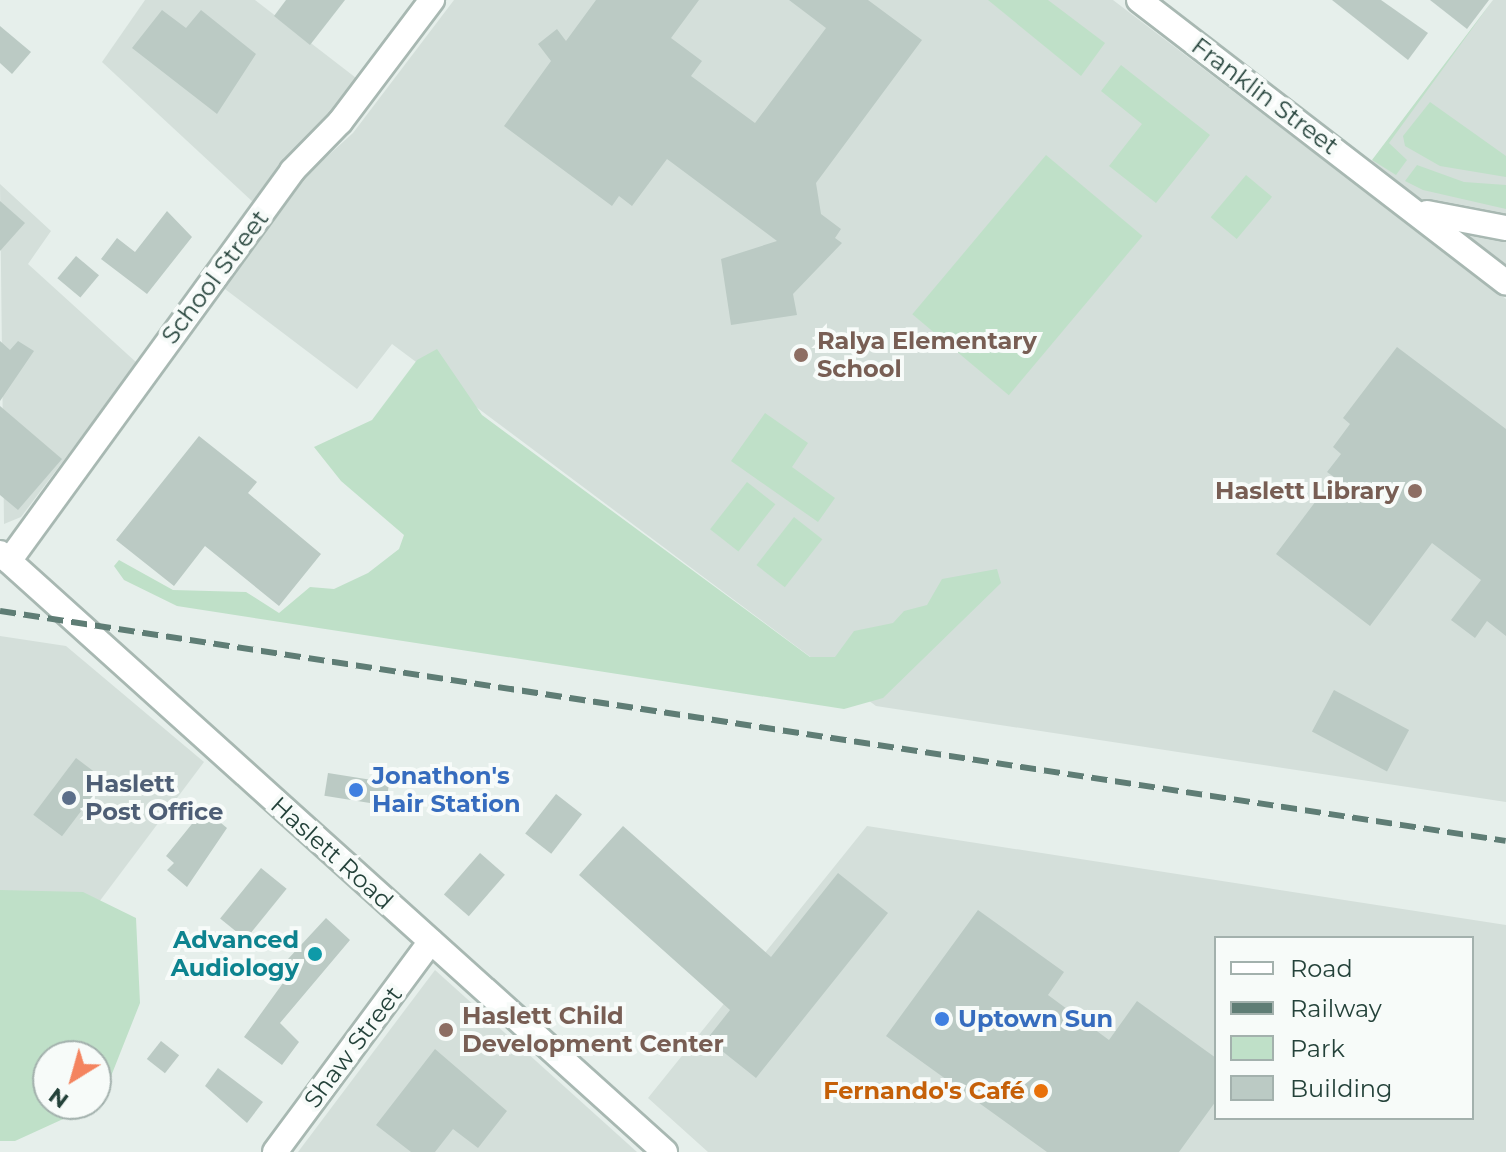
<!DOCTYPE html>
<html>
<head>
<meta charset="utf-8">
<style>
	body { margin:0 }
	#map { position:relative; width:1506px; height:1152px; overflow:hidden; background:#e6efeb; font-family:Montserrat,sans-serif }
	div>[style] { position:absolute }
	.built>* { inset:0; background:#d4dfda }
	.green>* { inset:0; background:#bfe0c8; transform-origin:0 0 }
	.building>* { inset:0; background:#bbcac4; transform-origin:0 0 }
	.roads { filter:drop-shadow(2px 0 #a8b8b2) drop-shadow(-2px 0 #a8b8b2) drop-shadow(0 2px #a8b8b2) drop-shadow(0 -2px #a8b8b2) }
	.minor>* { height:24px; margin:-12px; padding:0 12px; transform-origin:12px; border-radius:12px; background:#fff }
	.tertiary>* { height:24px; margin:-12px; padding:0 12px; transform-origin:12px; border-radius:12px; background:#fff }
	.rail>* { height:6px; margin-top:-3px; transform-origin:0; background:repeating-linear-gradient(90deg,#5f7d75 0 16px,transparent 0 24px) }
	.dots>* { width:22px; height:22px; translate:-50% -50%; box-sizing:border-box; border:4px solid #f7fbf9; border-radius:50% }
	span { translate:-50% -50%; white-space:nowrap; text-align:center; line-height:1.15; -webkit-text-stroke:8px #f7fbf9; paint-order:stroke }
	.street-label { font-size:24px; color:#24423a }
	.education-label { font-size:24px; color:#785e54; font-weight:700 }
	.left { translate:0 -50%; text-align:left }
	.right { translate:-100% -50%; text-align:right }
	.shop-label { font-size:24px; color:#366cbe; font-weight:700 }
	.service-label { font-size:24px; color:#4e5e75; font-weight:700 }
	.culture-label { font-size:24px; color:#0d838f; font-weight:700 }
	.food-label { font-size:24px; color:#c56008; font-weight:700 }
	.legend { position:absolute; left:1214px; top:936px; width:260px; height:184px; box-sizing:border-box; background:#f7fbf9; border:2px solid #a3b1ad; margin:0; padding:10px 14px; list-style:none; font-size:24px; color:#24423a }
	.legend li { display:flex; align-items:center; gap:16px; height:40px }
	.legend b { width:40px; border:2px solid #a3b1ad }
	.north { position:absolute; left:32px; top:1040px; width:80px; height:80px; box-sizing:border-box; background:#f7fbf9; border:2px solid #a3b1ad; border-radius:50%; rotate:217deg; font-size:22px; font-weight:700; line-height:32px; text-align:center; color:#24423a }
	.north::after { content:''; display:block; margin:auto; width:28px; height:36px; background:#f4845f; clip-path:polygon(50% 0,100% 100%,50% 72%,0 100%) }
</style>
</head>
<body>
<div id="map">
	<div class="built">
		<div style="clip-path:polygon(145px 0,255px 0,360px 81px,254px 203px,102px 62px)"></div>
		<div style="clip-path:polygon(454px 0,1113px 0,1506px 299px,1506px 802px,876px 706px,392px 344px,357px 389px,221px 286px,303px 178px,353px 133px)"></div>
		<div style="clip-path:polygon(1493px 0,1506px 0,1506px 266px,1372px 161px)"></div>
		<div style="clip-path:polygon(0 184px,51px 231px,28px 264px,137px 363px,21px 517px,4px 524px)"></div>
		<div style="clip-path:polygon(0 636px,66px 646px,204px 762px,0 1034px)"></div>
		<div style="clip-path:polygon(evenodd,867px 826px,1506px 925px,1506px 1152px,708px 1152px,648px 1098px,867px 826px,1216px 938px,1472px 938px,1472px 1118px,1216px 1118px,1216px 938px)"></div>
		<div style="clip-path:polygon(435px 970px,637px 1152px,298px 1152px)"></div>
	</div>
	<div class="green">
		<div style="clip-path:polygon(988px 0,1048px 0,1105px 43px,1081px 76px)"></div>
		<div style="clip-path:polygon(1493px 0,1389px 143px,1407px 160px,1396px 175px,1372px 160px)"></div>
		<div style="clip-path:polygon(1121px 65px,1210px 135px,1156px 203px,1109px 166px,1142px 124px,1101px 91px)"></div>
		<div style="clip-path:polygon(1430px 102px,1506px 156px,1506px 177px,1440px 166px,1405px 146px,1403px 136px)"></div>
		<div style="left:1046px;top:155px;width:126px;height:208px;rotate:40deg"></div>
		<div style="clip-path:polygon(1417px 165px,1464px 182px,1506px 185px,1506px 209px,1423px 190px,1405px 181px)"></div>
		<div style="left:1246px;top:175px;width:34px;height:55px;rotate:40deg"></div>
		<div style="clip-path:polygon(437px 349px,482px 415px,810px 657px,835px 657px,854px 631px,893px 623px,904px 611px,927px 605px,942px 579px,997px 569px,1001px 583px,883px 698px,844px 709px,177px 606px,124px 580px,114px 566px,119px 560px,173px 590px,246px 592px,279px 613px,310px 587px,334px 589px,368px 573px,399px 549px,404px 535px,341px 481px,314px 447px,372px 420px,417px 360px)"></div>
		<div style="clip-path:polygon(765px 413px,808px 443px,792px 467px,835px 498px,818px 522px,731px 461px)"></div>
		<div style="left:747px;top:482px;width:36px;height:60px;rotate:38deg"></div>
		<div style="left:794px;top:517px;width:36px;height:61px;rotate:38deg"></div>
		<div style="clip-path:polygon(0 890px,83px 892px,136px 918px,140px 1003px,102px 1099px,96px 1104px,96px 1056px,48px 1056px,48px 1104px,96px 1104px,15px 1141px,0 1141px)"></div>
	</div>
	<div class="building">
		<div style="clip-path:polygon(286px 0,345px 0,310px 45px,274px 16px)"></div>
		<div style="clip-path:polygon(596px 0,699px 0,671px 38px,702px 61px,691px 76px,755px 123px,826px 28px,789px 0,868px 0,922px 40px,816px 183px,821px 214px,841px 229px,835px 238px,842px 243px,793px 294px,797px 315px,731px 325px,721px 259px,777px 241px,667px 159px,632px 206px,619px 196px,612px 206px,504px 126px,551px 61px,538px 44px,557px 29px,566px 41px)"></div>
		<div style="clip-path:polygon(1332px 0,1381px 0,1428px 33px,1408px 60px)"></div>
		<div style="clip-path:polygon(1430px 0,1489px 0,1467px 29px)"></div>
		<div style="clip-path:polygon(162px 10px,186px 28px,201px 10px,256px 54px,217px 114px,132px 48px)"></div>
		<div style="clip-path:polygon(0 26px,31px 52px,12px 74px,0 63px)"></div>
		<div style="clip-path:polygon(0 201px,25px 223px,0 251px)"></div>
		<div style="clip-path:polygon(167px 211px,192px 237px,147px 294px,101px 259px,117px 238px,135px 252px)"></div>
		<div style="left:76px;top:256px;width:30px;height:29px;rotate:40deg"></div>
		<div style="clip-path:polygon(0 341px,10px 350px,18px 341px,34px 351px,0 401px)"></div>
		<div style="clip-path:polygon(1397px 347px,1506px 429px,1506px 636px,1487px 621px,1475px 638px,1451px 620px,1481px 580px,1432px 543px,1370px 626px,1276px 554px,1334px 477px,1327px 472px,1341px 454px,1333px 447px,1350px 424px,1343px 418px)"></div>
		<div style="clip-path:polygon(0 406px,62px 459px,18px 510px,0 495px)"></div>
		<div style="clip-path:polygon(199px 436px,257px 482px,248px 493px,321px 554px,279px 606px,205px 546px,174px 586px,116px 540px)"></div>
		<div style="left:1334px;top:690px;width:85px;height:47px;rotate:28deg"></div>
		<div style="left:76px;top:758px;width:36px;height:71px;rotate:37deg"></div>
		<div style="left:328px;top:773px;width:62px;height:23px;rotate:9deg"></div>
		<div style="left:556px;top:794px;width:33px;height:50px;rotate:38deg"></div>
		<div style="clip-path:polygon(204px 809px,227px 828px,187px 887px,167px 870px,174px 863px,166px 856px)"></div>
		<div style="clip-path:polygon(623px 826px,771px 957px,838px 873px,888px 913px,756px 1078px,707px 1039px,730px 1010px,579px 875px)"></div>
		<div style="left:480px;top:853px;width:33px;height:55px;rotate:41deg"></div>
		<div style="left:261px;top:868px;width:33px;height:65px;rotate:39deg"></div>
		<div style="clip-path:polygon(978px 910px,1064px 972px,1048px 995px,1109px 1040px,1137px 1001px,1216px 1058px,1216px 1101px,1179px 1152px,1047px 1152px,886px 1036px)"></div>
		<div style="clip-path:polygon(326px 918px,350px 940px,280px 1023px,299px 1042px,282px 1065px,244px 1037px,296px 965px,288px 959px)"></div>
		<div style="left:161px;top:1041px;width:23px;height:23px;rotate:38deg"></div>
		<div style="clip-path:polygon(435px 1049px,507px 1111px,478px 1148px,453px 1129px,435px 1152px,411px 1152px,376px 1125px)"></div>
		<div style="clip-path:polygon(218px 1068px,263px 1102px,247px 1123px,205px 1086px)"></div>
	</div>
	<div class="roads">
		<div class="minor">
			<div style="left:1139px;top:0;width:463px;rotate:37.6deg"></div>
			<div style="left:1427px;top:213px;width:80px;rotate:10.8deg"></div>
			<div style="left:9px;top:561px;width:482px;rotate:-54deg"></div>
			<div style="left:292px;top:171px;width:69px;rotate:-45.6deg"></div>
			<div style="left:340px;top:122px;width:153px;rotate:-53deg"></div>
			<div style="left:275px;top:1152px;width:262px;rotate:-53.5deg"></div>
		</div>
		<div class="tertiary">
			<div style="left:0;top:553px;width:895px;rotate:42.01deg"></div>
		</div>
	</div>
	<div class="rail">
		<div style="left:0;top:611px;width:1523px;rotate:8.68deg"></div>
	</div>
	<div class="dots">
		<div style="left:801px;top:355px;background:#8d6e63"></div>
		<div style="left:1415px;top:491px;background:#8d6e63"></div>
		<div style="left:356px;top:790px;background:#3f7fe0"></div>
		<div style="left:69px;top:798px;background:#5c6f8a"></div>
		<div style="left:315px;top:954px;background:#0f9aa8"></div>
		<div style="left:942px;top:1019px;background:#3f7fe0"></div>
		<div style="left:446px;top:1030px;background:#8d6e63"></div>
		<div style="left:1041px;top:1091px;background:#e8710a"></div>
	</div>
	<div class="street-label">
		<span style="left:1265px;top:96px;rotate:37deg">Franklin Street</span>
		<span style="left:215px;top:277px;rotate:-53deg">School Street</span>
		<span style="left:332px;top:853px;rotate:42deg">Haslett Road</span>
		<span style="left:353px;top:1047px;rotate:-53deg">Shaw Street</span>
	</div>
	<div class="education-label">
		<span class="left" style="left:817px;top:355px">Ralya Elementary<br>School</span>
		<span class="right" style="left:1399px;top:491px">Haslett Library</span>
		<span class="left" style="left:462px;top:1030px">Haslett Child<br>Development Center</span>
	</div>
	<div class="shop-label">
		<span class="left" style="left:372px;top:790px">Jonathon's<br>Hair Station</span>
		<span class="left" style="left:958px;top:1019px">Uptown Sun</span>
	</div>
	<div class="service-label">
		<span class="left" style="left:85px;top:798px">Haslett<br>Post Office</span>
	</div>
	<div class="culture-label">
		<span class="right" style="left:299px;top:954px">Advanced<br>Audiology</span>
	</div>
	<div class="food-label">
		<span class="right" style="left:1025px;top:1091px">Fernando's Café</span>
	</div>
	<ul class="legend">
	<li><b style="height:10px;background:#fff"></b>Road</li>
	<li><b style="height:10px;background:#5f7d75"></b>Railway</li>
	<li><b style="height:22px;background:#bfe0c8"></b>Park</li>
	<li><b style="height:22px;background:#bbcac4"></b>Building</li>
	</ul>
	<div class="north">N</div>
</div>
</body>
</html>
